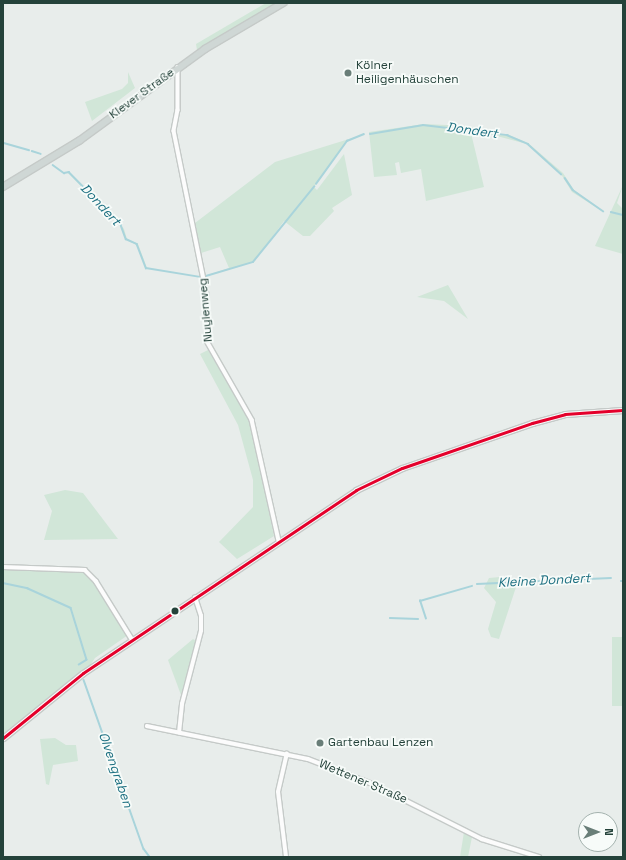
<!DOCTYPE html>
<html>
<head>
<meta charset="utf-8">
<style>
	body { margin:0 }
	#map { position:relative; width:626px; height:860px; overflow:hidden; background:#e8edeb; font-family:"Space Grotesk",sans-serif }
	div>[style] { position:absolute }
	.green>* { inset:0; background:#d1e6d8; transform-origin:0 0 }
	.stream>* { height:1.5px; margin:-0.75px; padding:0 0.75px; transform-origin:0.75px; border-radius:0.75px; background:#a9d4db }
	.roads { filter:drop-shadow(1px 0 #c5cac8) drop-shadow(-1px 0 #c5cac8) drop-shadow(0 1px #c5cac8) drop-shadow(0 -1px #c5cac8) }
	.street>* { height:3.5px; margin:-1.75px; padding:0 1.75px; transform-origin:1.75px; border-radius:1.75px; background:#fcfcfc }
	.secondary>* { height:5px; margin:-2.5px; padding:0 2.5px; transform-origin:2.5px; border-radius:2.5px; background:#fcfcfc }
	.primary>* { height:5.5px; margin:-2.75px; padding:0 2.75px; transform-origin:2.75px; border-radius:2.75px; background:#cfd7d5 }
	.bus-1>* { height:3px; margin:-1.5px; padding:0 1.5px; transform-origin:1.5px; border-radius:1.5px; background:#e4002b }
	.dots>* { width:11px; height:11px; translate:-50% -50%; box-sizing:border-box; border:2px solid #f7fbf9; border-radius:50% }
	span { translate:-50% -50%; white-space:nowrap; text-align:center; line-height:1.15; -webkit-text-stroke:3.5px #f7fbf9; paint-order:stroke }
	.poi-label { font-size:12px; color:#24423a }
	.left { translate:0 -50%; text-align:left }
	.street-label { font-size:12px; color:#24423a }
	.water-label { font-size:13px; color:#1c6f80; font-style:italic }
	.frame { position:absolute; inset:0; border:4px solid #24423a; pointer-events:none }
	.north { position:absolute; left:578px; top:812px; width:40px; height:40px; box-sizing:border-box; background:#f7fbf9; border:1px solid #a3b1ad; border-radius:50%; rotate:90deg; font-size:11px; font-weight:700; line-height:16px; text-align:center; color:#24423a }
	.north::after { content:''; display:block; margin:auto; width:14px; height:18px; background:#697e78; clip-path:polygon(50% 0,100% 100%,50% 72%,0 100%) }
</style>
</head>
<body>
<div id="map">
	<div class="green">
		<div style="clip-path:polygon(266px 3px,277px 3px,197px 50px,196px 44px)"></div>
		<div style="clip-path:polygon(128px 72px,135px 88px,92px 121px,85px 102px,122px 89px,128px 83px)"></div>
		<div style="clip-path:polygon(424px 124px,469px 126px,490px 134px,507px 134px,528px 143px,563px 173px,574px 190px,605px 213px,572px 192px,561px 174px,527px 144px,470px 129px,484px 187px,426px 201px,421px 169px,401px 173px,399px 162px,395px 163px,397px 175px,374px 177px,369px 132px)"></div>
		<div style="clip-path:polygon(365px 134px,347px 141px,314px 187px,317px 190px,344px 154px,352px 195px,332px 208px,334px 211px,310px 236px,303px 236px,284px 221px,254px 262px,205px 276px,229px 268px,220px 247px,201px 253px,195px 223px,275px 162px)"></div>
		<div style="clip-path:polygon(52px 165px,64px 173px,69px 172px,121px 225px,124px 229px,127px 239px,138px 244px,147px 268px,202px 277px,146px 268px,137px 245px,126px 240px,121px 226px,68px 173px,63px 173px)"></div>
		<div style="clip-path:polygon(623px 185px,617px 203px,623px 209px,623px 254px,595px 246px)"></div>
		<div style="clip-path:polygon(448px 285px,468px 319px,444px 301px,417px 297px)"></div>
		<div style="clip-path:polygon(208px 350px,250px 420px,274px 536px,237px 559px,219px 542px,253px 507px,253px 480px,238px 425px,200px 354px)"></div>
		<div style="clip-path:polygon(65px 490px,83px 493px,118px 539px,44px 540px,52px 511px,44px 495px)"></div>
		<div style="clip-path:polygon(3px 569px,84px 572px,95px 582px,128px 635px,95px 658px,84px 675px,3px 739px)"></div>
		<div style="clip-path:polygon(500px 577px,517px 584px,499px 639px,491px 637px,488px 629px,496px 602px,484px 588px,489px 578px)"></div>
		<div style="left:623px;top:637px;width:69px;height:11px;rotate:90deg"></div>
		<div style="clip-path:polygon(193px 639px,196px 641px,181px 695px,168px 660px)"></div>
		<div style="clip-path:polygon(55px 738px,66px 745px,76px 745px,78px 761px,53px 765px,49px 785px,46px 784px,40px 739px)"></div>
		<div style="clip-path:polygon(464px 832px,472px 837px,468px 857px,460px 857px)"></div>
	</div>
	<div class="stream">
		<div style="left:370px;top:134px;width:54px;rotate:-9.6deg"></div>
		<div style="left:423px;top:125px;width:85px;rotate:6.8deg"></div>
		<div style="left:507px;top:135px;width:23px;rotate:23deg"></div>
		<div style="left:528px;top:144px;width:45px;rotate:42.3deg"></div>
		<div style="left:4px;top:143px;width:26px;rotate:16deg"></div>
		<div style="left:32px;top:151px;width:9px;rotate:18deg"></div>
		<div style="left:53px;top:165px;width:14px;rotate:36deg"></div>
		<div style="left:64px;top:173px;width:5px;rotate:-11deg"></div>
		<div style="left:69px;top:172px;width:74px;rotate:45.5deg"></div>
		<div style="left:121px;top:225px;width:15px;rotate:70deg"></div>
		<div style="left:126px;top:239px;width:12px;rotate:24deg"></div>
		<div style="left:137px;top:244px;width:26px;rotate:69deg"></div>
		<div style="left:146px;top:268px;width:56px;rotate:9.3deg"></div>
		<div style="left:565px;top:178px;width:14px;rotate:56deg"></div>
		<div style="left:573px;top:190px;width:37px;rotate:35deg"></div>
		<div style="left:316px;top:184px;width:53px;rotate:-54.2deg"></div>
		<div style="left:347px;top:141px;width:18px;rotate:-22deg"></div>
		<div style="left:611px;top:212px;width:12px;rotate:14deg"></div>
		<div style="left:206px;top:276px;width:49px;rotate:-16.6deg"></div>
		<div style="left:253px;top:262px;width:97px;rotate:-50.9deg"></div>
		<div style="left:621px;top:581px;width:2px"></div>
		<div style="left:3px;top:583px;width:25px;rotate:12deg"></div>
		<div style="left:27px;top:588px;width:48px;rotate:24.4deg"></div>
		<div style="left:71px;top:608px;width:54px;rotate:72.9deg"></div>
		<div style="left:87px;top:660px;width:9px;rotate:148deg"></div>
		<div style="left:477px;top:584px;width:134px;rotate:-2.6deg"></div>
		<div style="left:390px;top:618px;width:28px;rotate:2deg"></div>
		<div style="left:426px;top:619px;width:19px;rotate:-108deg"></div>
		<div style="left:420px;top:601px;width:54px;rotate:-16.1deg"></div>
		<div style="left:84px;top:680px;width:179px;rotate:70.5deg"></div>
		<div style="left:144px;top:849px;width:10px;rotate:53deg"></div>
	</div>
	<div class="roads">
		<div class="street">
			<div style="left:178px;top:67px;width:43px;rotate:90deg"></div>
			<div style="left:178px;top:110px;width:21px;rotate:101deg"></div>
			<div style="left:174px;top:131px;width:167px;rotate:78.6deg"></div>
			<div style="left:207px;top:295px;width:46px;rotate:90deg"></div>
			<div style="left:207px;top:341px;width:91px;rotate:60.3deg"></div>
			<div style="left:252px;top:420px;width:124px;rotate:77.4deg"></div>
			<div style="left:3px;top:567px;width:82px;rotate:2.1deg"></div>
			<div style="left:85px;top:570px;width:16px;rotate:45deg"></div>
			<div style="left:96px;top:581px;width:68px;rotate:58.2deg"></div>
			<div style="left:147px;top:726px;width:164px;rotate:11.6deg"></div>
			<div style="left:308px;top:759px;width:72px;rotate:21.2deg"></div>
			<div style="left:375px;top:785px;width:120px;rotate:26.8deg"></div>
			<div style="left:482px;top:839px;width:60px;rotate:17.5deg"></div>
			<div style="left:179px;top:733px;width:29px;rotate:-84deg"></div>
			<div style="left:182px;top:704px;width:75px;rotate:-75.4deg"></div>
			<div style="left:201px;top:631px;width:15px;rotate:-90deg"></div>
			<div style="left:201px;top:616px;width:19px;rotate:-108deg"></div>
			<div style="left:286px;top:857px;width:65px;rotate:-97deg"></div>
			<div style="left:278px;top:792px;width:39px;rotate:-77deg"></div>
		</div>
		<div class="secondary">
			<div style="left:3px;top:738px;width:103px;rotate:-39.1deg"></div>
			<div style="left:83px;top:673px;width:329px;rotate:-33.8deg"></div>
			<div style="left:356px;top:490px;width:51px;rotate:-25.6deg"></div>
			<div style="left:402px;top:468px;width:138px;rotate:-19.1deg"></div>
			<div style="left:532px;top:423px;width:34px;rotate:-15deg"></div>
			<div style="left:565px;top:414px;width:58px;rotate:-3.9deg"></div>
		</div>
		<div class="primary">
			<div style="left:3px;top:187px;width:89px;rotate:-31.2deg"></div>
			<div style="left:79px;top:141px;width:156px;rotate:-36.1deg"></div>
			<div style="left:205px;top:49px;width:91px;rotate:-30.5deg"></div>
		</div>
	</div>
	<div class="bus-1">
		<div style="left:3px;top:738px;width:103px;rotate:-39.1deg"></div>
		<div style="left:83px;top:673px;width:329px;rotate:-33.8deg"></div>
		<div style="left:356px;top:490px;width:51px;rotate:-25.6deg"></div>
		<div style="left:402px;top:468px;width:138px;rotate:-19.1deg"></div>
		<div style="left:532px;top:423px;width:34px;rotate:-15deg"></div>
		<div style="left:565px;top:414px;width:58px;rotate:-3.9deg"></div>
	</div>
	<div class="dots">
		<div style="left:348px;top:73px;background:#697e78"></div>
		<div style="left:175px;top:611px;background:#24423a"></div>
		<div style="left:320px;top:743px;background:#697e78"></div>
	</div>
	<div class="poi-label">
		<span class="left" style="left:356px;top:73px">Kölner<br>Heiligenhäuschen</span>
		<span class="left" style="left:328px;top:743px">Gartenbau Lenzen</span>
	</div>
	<div class="street-label">
		<span style="left:142px;top:94px;rotate:-36deg">Klever Straße</span>
		<span style="left:206px;top:310px;rotate:-95deg">Nuylenweg</span>
		<span style="left:363px;top:782px;rotate:23deg">Wettener Straße</span>
	</div>
	<div class="water-label">
		<span style="left:472px;top:131px;rotate:8deg">Dondert</span>
		<span style="left:100px;top:205px;rotate:47deg">Dondert</span>
		<span style="left:544px;top:581px;rotate:-3deg">Kleine Dondert</span>
		<span style="left:115px;top:770px;rotate:71deg">Olvengraben</span>
	</div>
	<div class="frame"></div>
	<div class="north">N</div>
</div>
</body>
</html>
